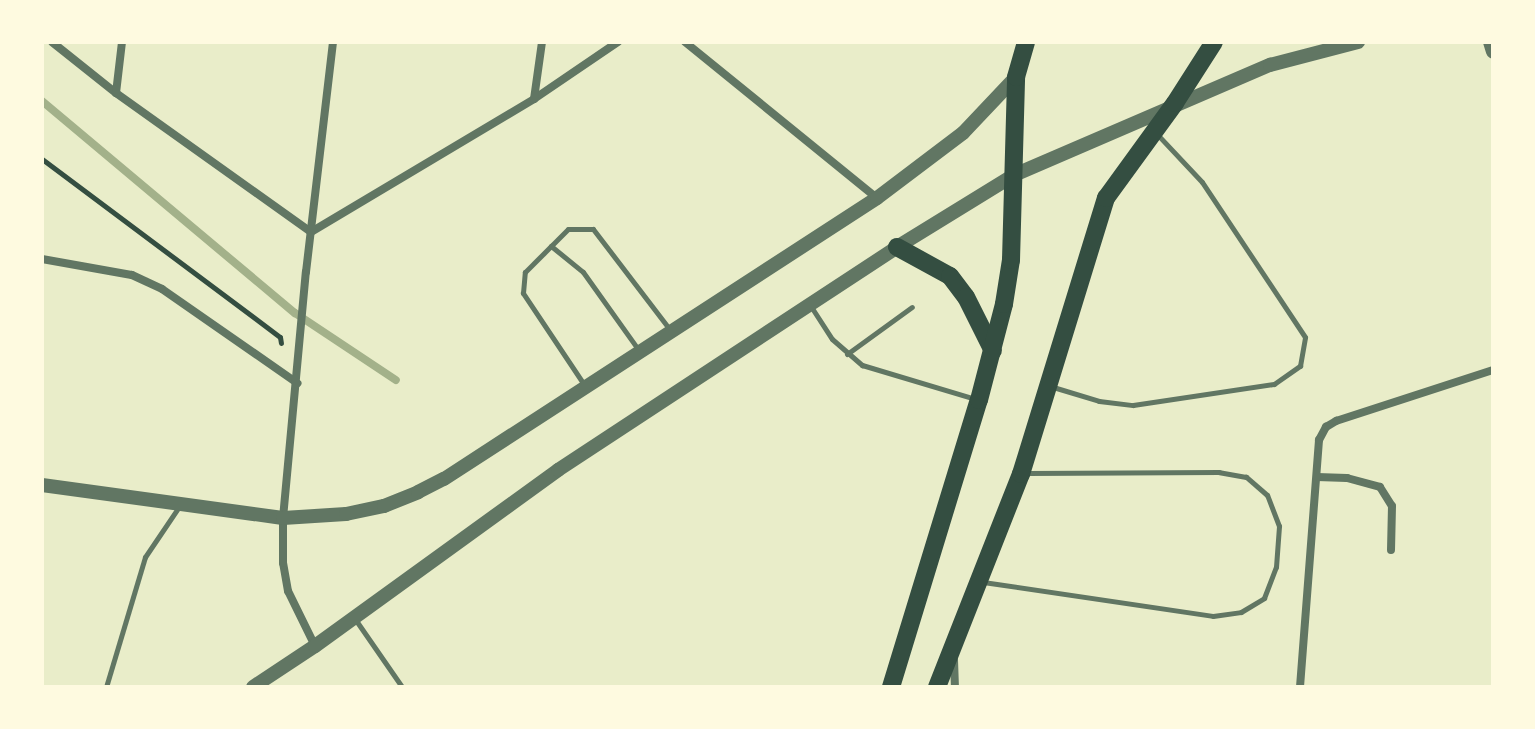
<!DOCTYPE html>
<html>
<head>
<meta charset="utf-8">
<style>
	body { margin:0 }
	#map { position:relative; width:1535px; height:729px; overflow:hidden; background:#e9edc9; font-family:Roboto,sans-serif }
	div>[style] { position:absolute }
	.stream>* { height:8px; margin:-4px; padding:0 4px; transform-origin:4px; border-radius:4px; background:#a3b18a }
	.path>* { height:5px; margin:-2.5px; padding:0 2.5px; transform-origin:2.5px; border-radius:2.5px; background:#344e41 }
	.service>* { height:5px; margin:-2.5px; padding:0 2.5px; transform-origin:2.5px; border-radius:2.5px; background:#617663 }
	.minor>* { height:8px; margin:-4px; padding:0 4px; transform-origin:4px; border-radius:4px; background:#617663 }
	.tertiary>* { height:14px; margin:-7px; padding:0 7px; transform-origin:7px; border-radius:7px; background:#617663 }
	.primary>* { height:18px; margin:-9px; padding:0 9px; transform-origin:9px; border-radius:9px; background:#344e41 }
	span { translate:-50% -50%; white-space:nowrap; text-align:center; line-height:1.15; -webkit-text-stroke:6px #fefae0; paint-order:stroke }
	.frame { position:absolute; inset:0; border:44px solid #fefae0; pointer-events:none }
</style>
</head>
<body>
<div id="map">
	<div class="stream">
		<div style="left:42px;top:101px;width:330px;rotate:40deg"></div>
		<div style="left:295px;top:313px;width:121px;rotate:33.6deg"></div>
	</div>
	<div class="path">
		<div style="left:42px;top:159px;width:297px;rotate:36.8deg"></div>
		<div style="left:280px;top:337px;width:6px;rotate:81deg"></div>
	</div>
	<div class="service">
		<div style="left:551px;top:246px;width:24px;rotate:-45deg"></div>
		<div style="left:568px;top:229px;width:25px"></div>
		<div style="left:593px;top:229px;width:128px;rotate:52.6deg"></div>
		<div style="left:810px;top:305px;width:40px;rotate:57.1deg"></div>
		<div style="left:832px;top:339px;width:40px;rotate:41deg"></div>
		<div style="left:862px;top:365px;width:118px;rotate:16.7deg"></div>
		<div style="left:847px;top:354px;width:80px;rotate:-35.9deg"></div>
		<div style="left:585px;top:386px;width:112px;rotate:-123.7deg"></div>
		<div style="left:523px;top:293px;width:21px;rotate:-85deg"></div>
		<div style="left:525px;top:272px;width:37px;rotate:-45deg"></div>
		<div style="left:551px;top:246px;width:41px;rotate:39.1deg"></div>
		<div style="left:583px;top:272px;width:95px;rotate:54.5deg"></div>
		<div style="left:1053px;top:387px;width:48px;rotate:16.9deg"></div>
		<div style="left:1099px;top:401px;width:34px;rotate:7deg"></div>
		<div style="left:1133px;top:405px;width:143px;rotate:-8.5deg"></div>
		<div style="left:1274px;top:384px;width:32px;rotate:-35deg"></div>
		<div style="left:1300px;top:366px;width:29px;rotate:-80deg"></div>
		<div style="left:1305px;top:337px;width:186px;rotate:-123.6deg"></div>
		<div style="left:1202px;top:182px;width:66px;rotate:-133.2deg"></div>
		<div style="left:983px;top:582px;width:232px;rotate:8.4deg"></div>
		<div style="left:1213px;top:616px;width:28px;rotate:-8deg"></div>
		<div style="left:1241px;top:612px;width:27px;rotate:-31deg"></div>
		<div style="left:1264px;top:598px;width:33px;rotate:-69deg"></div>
		<div style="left:1276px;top:567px;width:41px;rotate:-85.8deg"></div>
		<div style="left:1279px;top:526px;width:33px;rotate:-111deg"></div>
		<div style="left:1267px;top:495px;width:28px;rotate:-139deg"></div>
		<div style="left:1246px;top:477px;width:27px;rotate:-170deg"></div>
		<div style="left:1219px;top:472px;width:191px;rotate:179.7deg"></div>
		<div style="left:355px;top:619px;width:83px;rotate:55.3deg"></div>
		<div style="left:106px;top:687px;width:136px;rotate:-73.3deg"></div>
		<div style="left:145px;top:557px;width:59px;rotate:-56deg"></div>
	</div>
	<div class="minor">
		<div style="left:52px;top:42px;width:82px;rotate:38.6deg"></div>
		<div style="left:116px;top:93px;width:239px;rotate:35.5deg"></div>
		<div style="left:311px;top:232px;width:260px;rotate:-30.8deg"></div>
		<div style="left:534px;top:99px;width:102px;rotate:-34.2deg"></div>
		<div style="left:685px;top:42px;width:247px;rotate:39.1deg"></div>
		<div style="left:116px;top:93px;width:51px;rotate:-83.3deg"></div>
		<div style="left:534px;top:99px;width:58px;rotate:-82deg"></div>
		<div style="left:42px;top:259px;width:91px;rotate:10.1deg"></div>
		<div style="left:132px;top:275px;width:33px;rotate:25deg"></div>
		<div style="left:162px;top:289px;width:165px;rotate:34.8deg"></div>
		<div style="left:1317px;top:477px;width:30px;rotate:2deg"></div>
		<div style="left:1347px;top:478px;width:34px;rotate:15deg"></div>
		<div style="left:1380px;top:487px;width:22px;rotate:58deg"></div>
		<div style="left:1392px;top:506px;width:44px;rotate:91.3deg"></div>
		<div style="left:315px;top:646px;width:61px;rotate:-116.1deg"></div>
		<div style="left:288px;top:591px;width:28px;rotate:-100deg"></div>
		<div style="left:283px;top:563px;width:45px;rotate:-90deg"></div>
		<div style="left:283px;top:518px;width:247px;rotate:-84.7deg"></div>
		<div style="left:306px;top:272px;width:232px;rotate:-83.3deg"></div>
		<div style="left:954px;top:660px;width:27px;rotate:88deg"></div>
		<div style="left:1300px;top:687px;width:248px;rotate:-85.6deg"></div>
		<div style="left:1319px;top:440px;width:15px;rotate:-62deg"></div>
		<div style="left:1326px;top:427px;width:12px;rotate:-31deg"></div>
		<div style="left:1336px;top:421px;width:165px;rotate:-18deg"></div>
	</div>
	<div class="tertiary">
		<div style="left:1490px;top:42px;width:10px;rotate:73deg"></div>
		<div style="left:42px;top:485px;width:243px;rotate:7.8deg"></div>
		<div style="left:283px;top:518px;width:63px;rotate:-3.6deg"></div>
		<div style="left:346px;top:514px;width:39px;rotate:-12deg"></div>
		<div style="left:384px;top:506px;width:37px;rotate:-22deg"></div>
		<div style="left:418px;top:492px;width:29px;rotate:-27deg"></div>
		<div style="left:444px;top:479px;width:516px;rotate:-32.98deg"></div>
		<div style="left:877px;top:198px;width:108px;rotate:-37.1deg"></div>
		<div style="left:963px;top:133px;width:77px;rotate:-46.6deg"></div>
		<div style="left:253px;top:687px;width:74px;rotate:-33.5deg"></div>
		<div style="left:315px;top:646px;width:300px;rotate:-35.9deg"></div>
		<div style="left:558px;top:470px;width:406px;rotate:-33.3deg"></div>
		<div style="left:897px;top:247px;width:137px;rotate:-31.6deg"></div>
		<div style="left:1014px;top:175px;width:279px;rotate:-23.3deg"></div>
		<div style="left:1270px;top:65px;width:91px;rotate:-14.6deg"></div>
	</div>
	<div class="primary">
		<div style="left:897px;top:247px;width:60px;rotate:28.7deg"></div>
		<div style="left:950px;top:276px;width:26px;rotate:53deg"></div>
		<div style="left:966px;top:297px;width:60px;rotate:63.4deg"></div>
		<div style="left:891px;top:687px;width:300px;rotate:-73deg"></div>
		<div style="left:979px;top:400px;width:99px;rotate:-75.4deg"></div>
		<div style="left:1004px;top:304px;width:45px;rotate:-81deg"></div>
		<div style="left:1011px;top:260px;width:183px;rotate:-88.4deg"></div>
		<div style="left:1016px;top:77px;width:36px;rotate:-74deg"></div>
		<div style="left:937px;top:687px;width:229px;rotate:-68.5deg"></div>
		<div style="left:1021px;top:474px;width:289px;rotate:-72.9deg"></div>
		<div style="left:1106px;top:198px;width:117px;rotate:-54deg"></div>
		<div style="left:1175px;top:103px;width:72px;rotate:-57.4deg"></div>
	</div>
	<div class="frame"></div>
</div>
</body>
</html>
